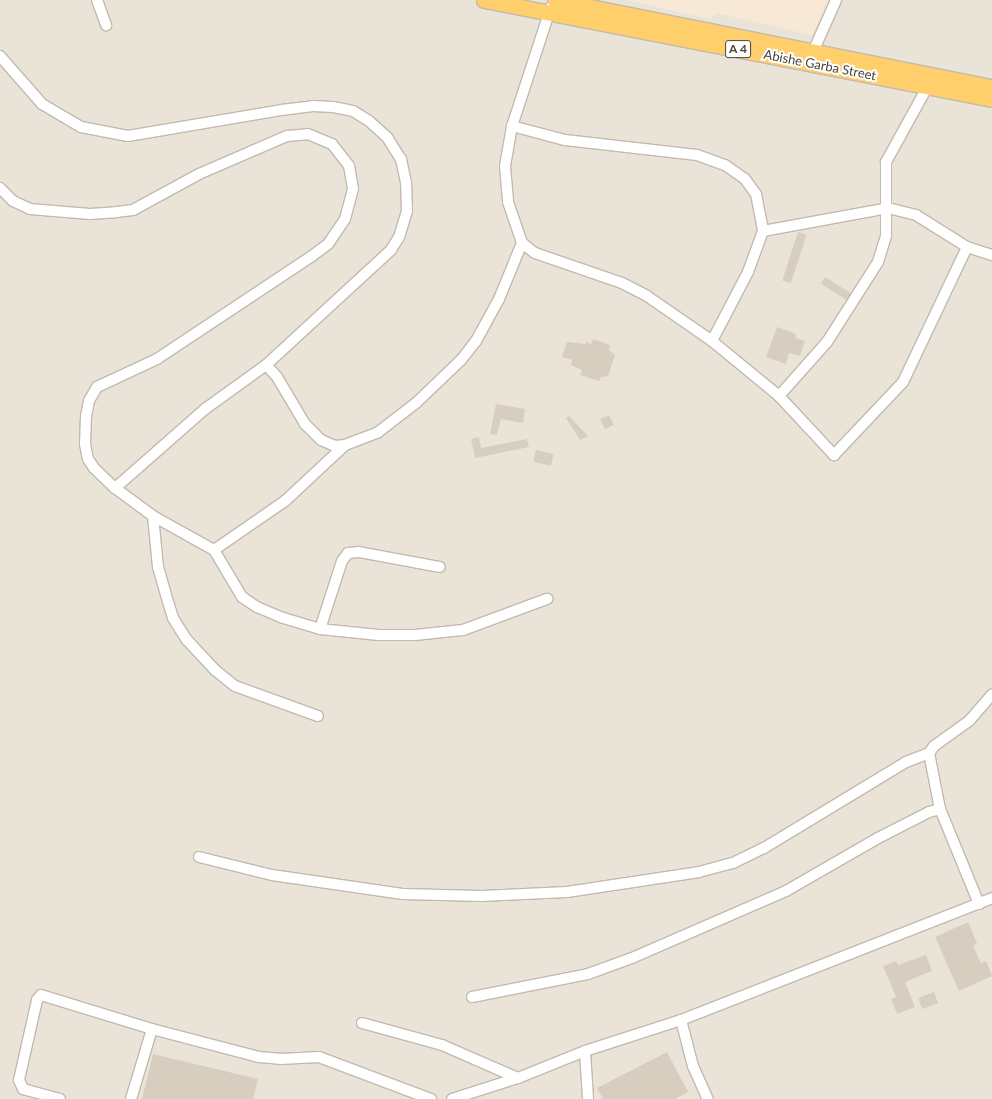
<!DOCTYPE html>
<html>
<head>
<meta charset="utf-8">
<style>
	body { margin:0 }
	#map { position:relative; width:992px; height:1099px; overflow:hidden; background:#f6f2ea; font-family:Lato,sans-serif }
	div>[style] { position:absolute }
	.residential>* { inset:0; background:#eae4d8; transform-origin:0 0 }
	.commercial>* { inset:0; background:#f7e9d5 }
	.building>* { inset:0; background:#d8cebf; transform-origin:0 0 }
	.roads { filter:drop-shadow(1px 0 #c2baac) drop-shadow(-1px 0 #c2baac) drop-shadow(0 1px #c2baac) drop-shadow(0 -1px #c2baac) }
	.minor>* { height:10px; margin:-5px; padding:0 5px; transform-origin:5px; border-radius:5px; background:#fff }
	.highway>* { height:15px; margin:-7.5px; padding:0 7.5px; transform-origin:7.5px; border-radius:7.5px; background:#ffcf6c }
	span { translate:-50% -50%; white-space:nowrap; text-align:center; line-height:1.15; -webkit-text-stroke:4px #fff; paint-order:stroke }
	.shield-label span { padding:1px 3px; background:#fff; border:1px solid; border-radius:3px; -webkit-text-stroke-width:0 }
	.shield-label { font-size:12px; color:#4a4338; font-weight:700 }
	.street-label { font-size:13px; color:#4a4338 }
</style>
</head>
<body>
<div id="map">
	<div class="residential">
		<div style="left:0;top:0;width:992px;height:1099px"></div>
	</div>
	<div class="commercial">
		<div style="clip-path:polygon(627px 0,828px 0,812px 35px,716px 13px,710px 19px)"></div>
	</div>
	<div class="building">
		<div style="left:798px;top:232px;width:9px;height:51px;rotate:18deg"></div>
		<div style="left:825px;top:277px;width:31px;height:8px;rotate:32deg"></div>
		<div style="clip-path:polygon(777px 327px,796px 334px,795px 338px,805px 341px,800px 356px,789px 353px,786px 364px,766px 357px)"></div>
		<div style="clip-path:polygon(593px 339px,610px 345px,609px 350px,615px 355px,608px 376px,601px 377px,599px 381px,580px 375px,582px 370px,571px 365px,572px 360px,562px 357px,567px 342px,586px 344px,586px 342px,591px 344px)"></div>
		<div style="clip-path:polygon(496px 404px,525px 409px,523px 423px,501px 419px,497px 435px,490px 434px)"></div>
		<div style="left:609px;top:415px;width:11px;height:10px;rotate:63deg"></div>
		<div style="clip-path:polygon(569px 416px,588px 436px,580px 440px,566px 418px)"></div>
		<div style="clip-path:polygon(479px 437px,481px 448px,527px 439px,529px 447px,475px 458px,471px 439px)"></div>
		<div style="left:536px;top:450px;width:18px;height:12px;rotate:13deg"></div>
		<div style="clip-path:polygon(968px 922px,977px 943px,973px 946px,981px 963px,986px 961px,992px 976px,959px 991px,935px 937px)"></div>
		<div style="clip-path:polygon(926px 955px,932px 971px,905px 982px,915px 1007px,897px 1014px,891px 999px,896px 997px,883px 966px,896px 961px,898px 965px)"></div>
		<div style="left:934px;top:992px;width:12px;height:17px;rotate:70deg"></div>
		<div style="clip-path:polygon(667px 1052px,688px 1092px,675px 1099px,603px 1099px,597px 1088px)"></div>
		<div style="clip-path:polygon(153px 1054px,258px 1079px,253px 1099px,142px 1099px)"></div>
	</div>
	<div class="roads">
		<div class="minor">
			<div style="left:97px;top:0;width:27px;rotate:70deg"></div>
			<div style="left:551px;top:7px;width:125px;rotate:108.1deg"></div>
			<div style="left:512px;top:126px;width:41px;rotate:99.9deg"></div>
			<div style="left:505px;top:166px;width:36px;rotate:85deg"></div>
			<div style="left:508px;top:202px;width:43px;rotate:71.1deg"></div>
			<div style="left:522px;top:243px;width:16px;rotate:38deg"></div>
			<div style="left:535px;top:253px;width:92px;rotate:19deg"></div>
			<div style="left:622px;top:283px;width:28px;rotate:27deg"></div>
			<div style="left:647px;top:296px;width:79px;rotate:34.7deg"></div>
			<div style="left:712px;top:341px;width:87px;rotate:39.4deg"></div>
			<div style="left:779px;top:396px;width:81px;rotate:47deg"></div>
			<div style="left:834px;top:455px;width:100px;rotate:-46.6deg"></div>
			<div style="left:903px;top:382px;width:149px;rotate:-64.6deg"></div>
			<div style="left:813px;top:52px;width:57px;rotate:-66.1deg"></div>
			<div style="left:0;top:56px;width:64px;rotate:48.8deg"></div>
			<div style="left:42px;top:104px;width:45px;rotate:30.5deg"></div>
			<div style="left:81px;top:127px;width:48px;rotate:10.8deg"></div>
			<div style="left:128px;top:136px;width:155px;rotate:-9.6deg"></div>
			<div style="left:281px;top:110px;width:32px;rotate:-7deg"></div>
			<div style="left:313px;top:106px;width:20px;rotate:3deg"></div>
			<div style="left:333px;top:107px;width:20px;rotate:11deg"></div>
			<div style="left:353px;top:111px;width:19px;rotate:32deg"></div>
			<div style="left:369px;top:121px;width:24px;rotate:42deg"></div>
			<div style="left:387px;top:137px;width:26px;rotate:58deg"></div>
			<div style="left:401px;top:159px;width:24px;rotate:78deg"></div>
			<div style="left:406px;top:182px;width:29px;rotate:88deg"></div>
			<div style="left:407px;top:211px;width:27px;rotate:107deg"></div>
			<div style="left:399px;top:237px;width:15px;rotate:122deg"></div>
			<div style="left:391px;top:250px;width:170px;rotate:137.4deg"></div>
			<div style="left:266px;top:365px;width:75px;rotate:144.2deg"></div>
			<div style="left:205px;top:409px;width:120px;rotate:138.7deg"></div>
			<div style="left:512px;top:126px;width:55px;rotate:14.8deg"></div>
			<div style="left:565px;top:140px;width:133px;rotate:6.5deg"></div>
			<div style="left:697px;top:155px;width:30px;rotate:20deg"></div>
			<div style="left:725px;top:165px;width:24px;rotate:35deg"></div>
			<div style="left:745px;top:179px;width:19px;rotate:54deg"></div>
			<div style="left:756px;top:194px;width:38px;rotate:79deg"></div>
			<div style="left:763px;top:231px;width:44px;rotate:110.1deg"></div>
			<div style="left:748px;top:272px;width:78px;rotate:117.6deg"></div>
			<div style="left:0;top:188px;width:18px;rotate:45deg"></div>
			<div style="left:13px;top:201px;width:19px;rotate:25deg"></div>
			<div style="left:30px;top:209px;width:60px;rotate:4.8deg"></div>
			<div style="left:90px;top:214px;width:26px;rotate:-4deg"></div>
			<div style="left:116px;top:212px;width:17px;rotate:-7deg"></div>
			<div style="left:133px;top:210px;width:75px;rotate:-28.6deg"></div>
			<div style="left:199px;top:174px;width:96px;rotate:-23.4deg"></div>
			<div style="left:287px;top:136px;width:21px;rotate:-5deg"></div>
			<div style="left:308px;top:134px;width:26px;rotate:23deg"></div>
			<div style="left:332px;top:144px;width:28px;rotate:52deg"></div>
			<div style="left:349px;top:166px;width:23px;rotate:80deg"></div>
			<div style="left:353px;top:189px;width:31px;rotate:105deg"></div>
			<div style="left:345px;top:219px;width:30px;rotate:124deg"></div>
			<div style="left:328px;top:244px;width:20px;rotate:143deg"></div>
			<div style="left:312px;top:256px;width:186px;rotate:146.4deg"></div>
			<div style="left:157px;top:359px;width:66px;rotate:155deg"></div>
			<div style="left:97px;top:387px;width:16px;rotate:120deg"></div>
			<div style="left:89px;top:401px;width:15px;rotate:101deg"></div>
			<div style="left:86px;top:416px;width:28px;rotate:92deg"></div>
			<div style="left:85px;top:444px;width:15px;rotate:79deg"></div>
			<div style="left:88px;top:459px;width:11px;rotate:56deg"></div>
			<div style="left:94px;top:468px;width:29px;rotate:44deg"></div>
			<div style="left:115px;top:488px;width:47px;rotate:36.4deg"></div>
			<div style="left:153px;top:516px;width:70px;rotate:29.1deg"></div>
			<div style="left:214px;top:550px;width:55px;rotate:59.2deg"></div>
			<div style="left:242px;top:597px;width:18px;rotate:34deg"></div>
			<div style="left:257px;top:607px;width:25px;rotate:23deg"></div>
			<div style="left:280px;top:617px;width:42px;rotate:16.7deg"></div>
			<div style="left:320px;top:629px;width:59px;rotate:5.8deg"></div>
			<div style="left:379px;top:635px;width:36px"></div>
			<div style="left:415px;top:635px;width:48px;rotate:-5.9deg"></div>
			<div style="left:463px;top:630px;width:90px;rotate:-20.3deg"></div>
			<div style="left:763px;top:231px;width:127px;rotate:-10.4deg"></div>
			<div style="left:888px;top:208px;width:29px;rotate:14deg"></div>
			<div style="left:916px;top:215px;width:60px;rotate:32.1deg"></div>
			<div style="left:967px;top:247px;width:26px;rotate:18deg"></div>
			<div style="left:266px;top:365px;width:16px;rotate:47deg"></div>
			<div style="left:277px;top:377px;width:55px;rotate:59.2deg"></div>
			<div style="left:305px;top:424px;width:23px;rotate:45deg"></div>
			<div style="left:321px;top:440px;width:15px;rotate:23deg"></div>
			<div style="left:335px;top:446px;width:10px;rotate:-6deg"></div>
			<div style="left:345px;top:445px;width:34px;rotate:-21deg"></div>
			<div style="left:377px;top:433px;width:49px;rotate:-37.6deg"></div>
			<div style="left:416px;top:403px;width:62px;rotate:-43.7deg"></div>
			<div style="left:461px;top:360px;width:24px;rotate:-52deg"></div>
			<div style="left:476px;top:341px;width:48px;rotate:-61.3deg"></div>
			<div style="left:499px;top:299px;width:61px;rotate:-67.7deg"></div>
			<div style="left:779px;top:396px;width:72px;rotate:-48.4deg"></div>
			<div style="left:827px;top:342px;width:95px;rotate:-57.5deg"></div>
			<div style="left:878px;top:262px;width:28px;rotate:-73deg"></div>
			<div style="left:886px;top:235px;width:73px;rotate:-90deg"></div>
			<div style="left:886px;top:162px;width:87px;rotate:-61.1deg"></div>
			<div style="left:153px;top:516px;width:51px;rotate:84.4deg"></div>
			<div style="left:158px;top:567px;width:29px;rotate:74deg"></div>
			<div style="left:166px;top:595px;width:24px;rotate:73deg"></div>
			<div style="left:173px;top:618px;width:26px;rotate:58deg"></div>
			<div style="left:187px;top:640px;width:41px;rotate:47deg"></div>
			<div style="left:215px;top:670px;width:26px;rotate:39deg"></div>
			<div style="left:235px;top:686px;width:88px;rotate:19.9deg"></div>
			<div style="left:214px;top:550px;width:86px;rotate:-34.6deg"></div>
			<div style="left:285px;top:501px;width:82px;rotate:-43deg"></div>
			<div style="left:320px;top:629px;width:71px;rotate:-72.1deg"></div>
			<div style="left:342px;top:561px;width:10px;rotate:-53deg"></div>
			<div style="left:348px;top:553px;width:11px;rotate:-5deg"></div>
			<div style="left:359px;top:552px;width:82px;rotate:10.5deg"></div>
			<div style="left:199px;top:857px;width:75px;rotate:13.9deg"></div>
			<div style="left:272px;top:875px;width:132px;rotate:8.3deg"></div>
			<div style="left:403px;top:894px;width:79px;rotate:1.5deg"></div>
			<div style="left:482px;top:896px;width:85px;rotate:-2.7deg"></div>
			<div style="left:567px;top:892px;width:134px;rotate:-8.6deg"></div>
			<div style="left:699px;top:872px;width:35px;rotate:-15deg"></div>
			<div style="left:733px;top:863px;width:34px;rotate:-26deg"></div>
			<div style="left:764px;top:848px;width:166px;rotate:-31.2deg"></div>
			<div style="left:906px;top:762px;width:25px;rotate:-21deg"></div>
			<div style="left:979px;top:904px;width:103px;rotate:-112.3deg"></div>
			<div style="left:940px;top:809px;width:57px;rotate:-101.1deg"></div>
			<div style="left:929px;top:753px;width:9px;rotate:-54deg"></div>
			<div style="left:934px;top:746px;width:43px;rotate:-35.5deg"></div>
			<div style="left:969px;top:721px;width:35px;rotate:-49deg"></div>
			<div style="left:472px;top:997px;width:118px;rotate:-11.2deg"></div>
			<div style="left:588px;top:974px;width:47px;rotate:-20deg"></div>
			<div style="left:632px;top:958px;width:168px;rotate:-23.5deg"></div>
			<div style="left:786px;top:891px;width:106px;rotate:-29.9deg"></div>
			<div style="left:878px;top:838px;width:57px;rotate:-27deg"></div>
			<div style="left:929px;top:812px;width:11px;rotate:-15deg"></div>
			<div style="left:681px;top:1020px;width:48px;rotate:75.4deg"></div>
			<div style="left:693px;top:1066px;width:36px;rotate:66deg"></div>
			<div style="left:362px;top:1023px;width:83px;rotate:15.4deg"></div>
			<div style="left:442px;top:1045px;width:83px;rotate:23.5deg"></div>
			<div style="left:585px;top:1051px;width:48px;rotate:86.4deg"></div>
			<div style="left:60px;top:1099px;width:38px;rotate:-165deg"></div>
			<div style="left:23px;top:1089px;width:10px;rotate:-114deg"></div>
			<div style="left:19px;top:1080px;width:82px;rotate:-77.3deg"></div>
			<div style="left:37px;top:1000px;width:6px;rotate:-51deg"></div>
			<div style="left:41px;top:995px;width:116px;rotate:17deg"></div>
			<div style="left:152px;top:1029px;width:111px;rotate:14.7deg"></div>
			<div style="left:259px;top:1057px;width:21px;rotate:5deg"></div>
			<div style="left:280px;top:1059px;width:39px;rotate:-3deg"></div>
			<div style="left:319px;top:1057px;width:120px;rotate:20.6deg"></div>
			<div style="left:131px;top:1099px;width:73px;rotate:-73.3deg"></div>
			<div style="left:452px;top:1099px;width:69px;rotate:-17.7deg"></div>
			<div style="left:518px;top:1078px;width:72px;rotate:-21.9deg"></div>
			<div style="left:585px;top:1051px;width:101px;rotate:-17.9deg"></div>
			<div style="left:681px;top:1020px;width:334px;rotate:-21.4deg"></div>
		</div>
		<div class="highway">
			<div style="left:484px;top:0;width:518px;rotate:11.03deg"></div>
			<div style="left:555px;top:0;width:446px;rotate:11.3deg"></div>
		</div>
	</div>
	<div class="shield-label">
		<span style="left:738px;top:49px">A 4</span>
	</div>
	<div class="street-label">
		<span style="left:820px;top:65px;rotate:11deg">Abishe Garba Street</span>
	</div>
</div>
</body>
</html>
